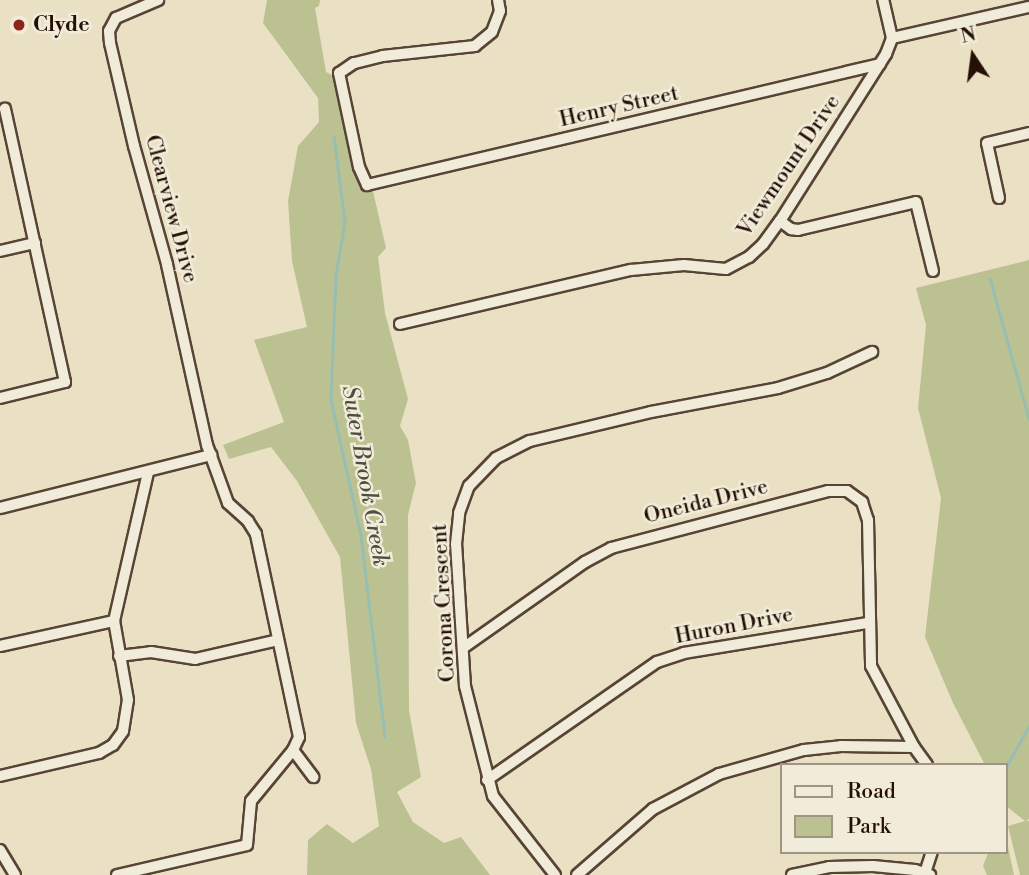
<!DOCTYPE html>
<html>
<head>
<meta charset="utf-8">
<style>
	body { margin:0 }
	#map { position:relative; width:1029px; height:875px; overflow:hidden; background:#eae1c5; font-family:"Libre Bodoni",serif }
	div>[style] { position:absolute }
	.green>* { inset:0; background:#bcc191 }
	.stream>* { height:2.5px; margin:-1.25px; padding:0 1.25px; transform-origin:1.25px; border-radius:1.25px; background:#98beb1 }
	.roads { filter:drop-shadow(2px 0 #574435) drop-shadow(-2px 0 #574435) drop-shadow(0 2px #574435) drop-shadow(0 -2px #574435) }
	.minor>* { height:10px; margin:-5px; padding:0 5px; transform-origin:5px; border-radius:5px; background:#f1ecd9 }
	.dots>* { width:19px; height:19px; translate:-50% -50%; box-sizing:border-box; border:4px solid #f1ecd9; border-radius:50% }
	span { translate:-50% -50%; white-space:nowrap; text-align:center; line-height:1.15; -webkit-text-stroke:5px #f1ecd9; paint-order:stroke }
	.poi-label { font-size:21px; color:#261005; font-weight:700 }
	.left { translate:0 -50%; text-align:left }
	.street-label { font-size:21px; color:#261005 }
	.water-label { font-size:23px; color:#4e4d41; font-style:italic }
	.legend { position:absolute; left:780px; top:763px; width:228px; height:91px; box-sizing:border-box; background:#f1ecd9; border:2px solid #a09484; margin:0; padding:9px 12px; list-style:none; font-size:21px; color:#261005 }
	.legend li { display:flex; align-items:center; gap:14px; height:35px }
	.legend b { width:35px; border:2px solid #a09484 }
	.north { position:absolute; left:938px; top:21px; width:70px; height:70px; -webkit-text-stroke:5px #f1ecd9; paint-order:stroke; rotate:347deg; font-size:19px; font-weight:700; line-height:28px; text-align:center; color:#261005 }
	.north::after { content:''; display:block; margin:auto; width:24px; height:32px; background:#261005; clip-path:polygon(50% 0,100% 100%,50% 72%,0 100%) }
</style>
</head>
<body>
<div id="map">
	<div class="green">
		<div style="clip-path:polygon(267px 0,320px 0,319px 6px,315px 8px,326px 72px,332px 75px,361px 186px,373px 191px,386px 248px,378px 257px,385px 313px,408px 399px,400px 426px,408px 440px,416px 483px,408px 515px,409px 710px,421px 777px,397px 792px,413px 822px,444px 843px,461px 837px,490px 875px,307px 875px,308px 840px,327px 824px,353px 843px,379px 826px,371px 769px,356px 723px,340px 557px,297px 481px,271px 447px,229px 459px,223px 445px,284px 422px,254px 340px,307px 327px,292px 261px,288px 201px,298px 146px,319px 122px,318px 98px,263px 23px)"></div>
		<div style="clip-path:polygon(1029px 260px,1029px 819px,1026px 821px,1029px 821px,1029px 875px,1020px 875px,1008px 826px,1025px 821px,1006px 806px,1006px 765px,985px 765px,953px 703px,925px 637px,941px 498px,918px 408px,926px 325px,916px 288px)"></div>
		<div style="clip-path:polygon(1006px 837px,1014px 875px,987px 875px,983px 866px,988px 853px,1006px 852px)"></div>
	</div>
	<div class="stream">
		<div style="left:334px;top:136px;width:87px;rotate:82.7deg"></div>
		<div style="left:345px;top:222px;width:55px;rotate:99.5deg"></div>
		<div style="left:336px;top:276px;width:124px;rotate:92.3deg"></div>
		<div style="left:331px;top:400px;width:138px;rotate:77.5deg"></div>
		<div style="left:361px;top:535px;width:203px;rotate:83.2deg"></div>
		<div style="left:990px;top:278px;width:146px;rotate:74.5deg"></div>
		<div style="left:1006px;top:767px;width:47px;rotate:-60.7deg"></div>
	</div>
	<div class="roads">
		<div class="minor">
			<div style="left:498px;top:0;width:11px;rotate:80deg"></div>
			<div style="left:500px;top:11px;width:22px;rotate:111deg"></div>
			<div style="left:492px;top:32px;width:22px;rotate:141deg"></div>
			<div style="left:475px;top:46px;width:93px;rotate:173.8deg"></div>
			<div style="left:383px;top:56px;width:30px;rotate:166deg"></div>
			<div style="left:354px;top:63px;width:18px;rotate:146deg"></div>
			<div style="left:339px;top:73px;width:96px;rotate:78deg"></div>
			<div style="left:359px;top:167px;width:20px;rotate:66deg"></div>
			<div style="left:367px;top:185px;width:527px;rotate:-13.27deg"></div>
			<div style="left:892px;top:38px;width:140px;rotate:-12.8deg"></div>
			<div style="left:999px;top:198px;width:56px;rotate:-102.3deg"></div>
			<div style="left:987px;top:143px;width:43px;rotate:-13.4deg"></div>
			<div style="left:780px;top:221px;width:14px;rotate:36deg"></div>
			<div style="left:791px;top:229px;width:7px;rotate:8deg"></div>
			<div style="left:798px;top:230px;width:121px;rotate:-13.3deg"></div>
			<div style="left:916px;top:202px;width:71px;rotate:76.2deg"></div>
			<div style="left:0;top:251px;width:36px;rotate:-13deg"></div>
			<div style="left:400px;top:324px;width:237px;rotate:-13.2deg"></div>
			<div style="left:631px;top:270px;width:53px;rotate:-5.4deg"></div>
			<div style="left:684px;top:265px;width:42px;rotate:5.4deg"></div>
			<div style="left:726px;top:269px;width:26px;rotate:-28deg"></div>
			<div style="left:749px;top:257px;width:19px;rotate:-43deg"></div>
			<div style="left:763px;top:244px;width:29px;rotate:-54deg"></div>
			<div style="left:780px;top:221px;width:198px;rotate:-57.6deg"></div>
			<div style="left:886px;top:54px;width:17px;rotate:-69deg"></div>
			<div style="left:892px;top:38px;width:39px;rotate:-103deg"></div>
			<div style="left:0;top:398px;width:67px;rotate:-13.8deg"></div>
			<div style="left:65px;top:382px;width:280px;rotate:-102.4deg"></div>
			<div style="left:0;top:508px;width:218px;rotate:-14.1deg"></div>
			<div style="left:0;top:646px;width:117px;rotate:-12.4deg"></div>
			<div style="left:463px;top:648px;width:149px;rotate:-35.2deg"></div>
			<div style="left:585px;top:562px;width:30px;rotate:-28deg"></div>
			<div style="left:611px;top:548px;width:224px;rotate:-14.7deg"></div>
			<div style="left:828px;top:491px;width:19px"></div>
			<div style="left:847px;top:491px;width:19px;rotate:36deg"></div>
			<div style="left:862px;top:502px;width:19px;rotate:72deg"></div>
			<div style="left:868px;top:520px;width:146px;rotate:88.8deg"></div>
			<div style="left:871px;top:666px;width:92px;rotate:62deg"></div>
			<div style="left:914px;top:747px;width:22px;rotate:54deg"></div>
			<div style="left:119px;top:656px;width:32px;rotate:-7deg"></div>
			<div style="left:151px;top:652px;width:45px;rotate:9deg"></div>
			<div style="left:195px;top:659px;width:85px;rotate:-12.9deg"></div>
			<div style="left:293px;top:750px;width:34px;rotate:53deg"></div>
			<div style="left:0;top:776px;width:102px;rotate:-13.1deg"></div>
			<div style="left:99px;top:753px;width:16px;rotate:-30deg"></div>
			<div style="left:113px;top:745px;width:17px;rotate:-54deg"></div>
			<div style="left:123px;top:731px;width:31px;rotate:-81deg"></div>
			<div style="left:128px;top:700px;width:80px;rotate:-100deg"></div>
			<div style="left:114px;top:621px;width:153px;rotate:-77.1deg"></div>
			<div style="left:487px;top:780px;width:207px;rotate:-34.8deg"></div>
			<div style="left:657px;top:662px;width:28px;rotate:-18deg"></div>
			<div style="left:684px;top:653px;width:186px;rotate:-9.3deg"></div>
			<div style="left:0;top:850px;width:29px;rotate:59deg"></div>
			<div style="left:925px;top:873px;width:22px;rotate:-72deg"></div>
			<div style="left:117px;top:875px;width:133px;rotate:-13deg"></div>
			<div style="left:247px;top:845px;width:44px;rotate:-84.8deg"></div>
			<div style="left:251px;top:801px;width:66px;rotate:-50.5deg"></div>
			<div style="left:293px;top:750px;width:14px;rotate:-65deg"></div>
			<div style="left:299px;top:737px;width:208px;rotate:-102deg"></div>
			<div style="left:256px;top:534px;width:15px;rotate:-122deg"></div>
			<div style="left:248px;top:521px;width:27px;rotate:-138deg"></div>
			<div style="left:228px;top:503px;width:62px;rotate:-109.9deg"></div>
			<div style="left:207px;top:445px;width:185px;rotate:-102.5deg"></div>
			<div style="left:167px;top:264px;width:123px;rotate:-105.6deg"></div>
			<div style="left:134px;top:146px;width:106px;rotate:-103.1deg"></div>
			<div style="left:110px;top:43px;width:12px;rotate:-95deg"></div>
			<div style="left:109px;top:31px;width:15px;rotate:-62deg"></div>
			<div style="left:116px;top:18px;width:46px;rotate:-23.2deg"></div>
			<div style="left:555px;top:875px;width:100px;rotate:-128.1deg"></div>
			<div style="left:493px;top:796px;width:114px;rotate:-104.3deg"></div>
			<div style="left:465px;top:686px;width:142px;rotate:-93.6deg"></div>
			<div style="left:456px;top:544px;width:31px;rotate:-84deg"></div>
			<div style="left:459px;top:513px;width:29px;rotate:-70deg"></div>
			<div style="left:469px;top:486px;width:39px;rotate:-46deg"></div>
			<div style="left:496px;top:458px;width:38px;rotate:-27deg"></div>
			<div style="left:530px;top:441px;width:124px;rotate:-13.5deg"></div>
			<div style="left:651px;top:412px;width:129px;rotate:-10.7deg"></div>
			<div style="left:778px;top:388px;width:51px;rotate:-17deg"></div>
			<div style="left:827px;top:373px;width:50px;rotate:-25deg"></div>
			<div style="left:577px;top:875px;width:101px;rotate:-41deg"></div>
			<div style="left:653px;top:809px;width:75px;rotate:-27.9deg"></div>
			<div style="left:719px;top:774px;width:88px;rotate:-15.8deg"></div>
			<div style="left:804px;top:750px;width:37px;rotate:-6deg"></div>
			<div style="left:841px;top:746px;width:73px;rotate:0.8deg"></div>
			<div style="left:792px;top:875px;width:38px;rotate:-12deg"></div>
			<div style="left:829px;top:867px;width:44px;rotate:-1.3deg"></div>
			<div style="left:873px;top:866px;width:42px;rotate:5.4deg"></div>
			<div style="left:915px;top:870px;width:16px;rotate:18deg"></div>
		</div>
	</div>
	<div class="dots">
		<div style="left:19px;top:25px;background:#8f2418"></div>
	</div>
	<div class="poi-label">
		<span class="left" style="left:33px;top:25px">Clyde</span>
	</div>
	<div class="street-label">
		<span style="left:619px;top:107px;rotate:-13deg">Henry Street</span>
		<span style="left:789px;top:166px;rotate:-56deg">Viewmount Drive</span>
		<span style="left:171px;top:209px;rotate:75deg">Clearview Drive</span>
		<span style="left:706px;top:502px;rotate:-14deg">Oneida Drive</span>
		<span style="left:444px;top:603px;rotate:-93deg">Corona Crescent</span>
		<span style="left:734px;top:626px;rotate:-11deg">Huron Drive</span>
	</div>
	<div class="water-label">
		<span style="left:365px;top:476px;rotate:80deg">Suter Brook Creek</span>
	</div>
	<ul class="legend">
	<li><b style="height:9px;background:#f1ecd9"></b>Road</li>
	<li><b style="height:19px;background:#bcc191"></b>Park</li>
	</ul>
	<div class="north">N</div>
</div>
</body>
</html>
